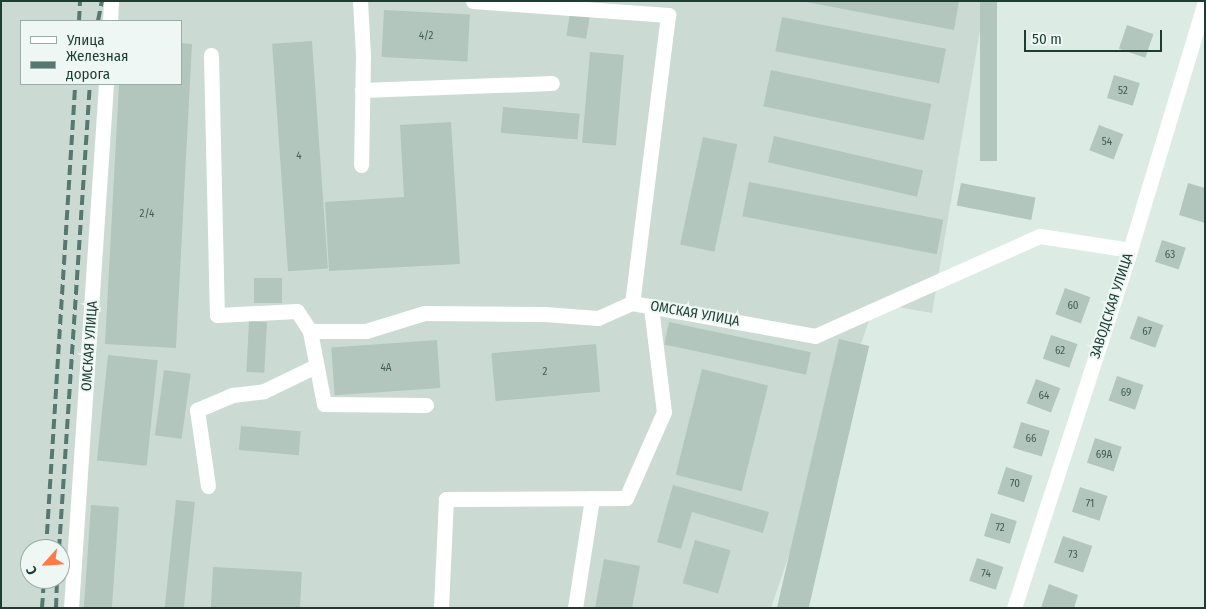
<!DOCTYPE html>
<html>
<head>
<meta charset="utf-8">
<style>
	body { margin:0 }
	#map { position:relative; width:1206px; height:609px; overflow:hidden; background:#ddebe5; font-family:"Fira Sans Condensed",sans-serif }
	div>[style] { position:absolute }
	.built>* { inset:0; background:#cbdbd4 }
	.building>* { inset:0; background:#b2c6be; transform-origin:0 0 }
	.minor>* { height:15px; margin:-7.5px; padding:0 7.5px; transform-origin:7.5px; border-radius:7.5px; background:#fff }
	.rail>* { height:4px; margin-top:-2px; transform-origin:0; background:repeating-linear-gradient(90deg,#577870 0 10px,transparent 0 15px) }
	span { translate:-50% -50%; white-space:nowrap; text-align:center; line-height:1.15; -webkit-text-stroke:4px #eef7f3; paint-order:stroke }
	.number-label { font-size:11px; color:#425e56 }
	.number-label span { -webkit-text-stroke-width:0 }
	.street-label { font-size:14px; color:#1d3c34 }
	.frame { position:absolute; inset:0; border:2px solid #1d3c34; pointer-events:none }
	.legend { position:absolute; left:20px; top:20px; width:162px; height:65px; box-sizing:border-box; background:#eef7f3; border:1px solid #9aaca7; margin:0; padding:6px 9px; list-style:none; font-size:15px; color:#1d3c34 }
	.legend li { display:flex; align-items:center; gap:10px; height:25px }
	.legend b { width:25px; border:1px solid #9aaca7 }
	.north { position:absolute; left:20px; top:539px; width:50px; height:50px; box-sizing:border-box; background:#eef7f3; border:1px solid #9aaca7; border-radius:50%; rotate:244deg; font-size:14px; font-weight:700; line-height:20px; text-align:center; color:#1d3c34 }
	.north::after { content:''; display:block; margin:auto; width:18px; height:22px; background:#ff7947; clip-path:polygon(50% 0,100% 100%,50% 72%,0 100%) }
	.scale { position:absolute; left:1024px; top:30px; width:138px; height:22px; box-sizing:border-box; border:2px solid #1d3c34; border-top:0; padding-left:6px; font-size:15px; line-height:18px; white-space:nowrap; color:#1d3c34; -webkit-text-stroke:4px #eef7f3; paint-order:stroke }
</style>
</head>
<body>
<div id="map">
	<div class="built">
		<div style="clip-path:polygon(evenodd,1px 1px,985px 1px,932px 313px,875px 303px,771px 608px,1px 608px,1px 1px,21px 21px,181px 21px,181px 84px,21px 84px,21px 21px,1px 1px,30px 549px,60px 549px,60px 579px,30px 579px,30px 549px)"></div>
	</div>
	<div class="building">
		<div style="clip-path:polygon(801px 1px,959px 1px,954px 30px)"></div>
		<div style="left:980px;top:1px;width:17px;height:160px"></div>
		<div style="left:384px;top:10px;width:86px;height:47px;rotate:3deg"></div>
		<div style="left:570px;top:13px;width:20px;height:23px;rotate:9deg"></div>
		<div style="left:782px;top:17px;width:167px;height:35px;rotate:11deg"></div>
		<div style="left:1127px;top:25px;width:28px;height:25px;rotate:19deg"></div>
		<div style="left:312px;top:41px;width:228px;height:40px;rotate:86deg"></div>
		<div style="clip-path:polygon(181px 43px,192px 44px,176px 348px,105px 344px,119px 84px,181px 84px)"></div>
		<div style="left:590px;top:52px;width:34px;height:91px;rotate:5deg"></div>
		<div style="left:771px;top:70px;width:164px;height:37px;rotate:12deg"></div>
		<div style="left:1114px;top:75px;width:27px;height:24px;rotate:17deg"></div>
		<div style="left:503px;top:107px;width:77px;height:26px;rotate:5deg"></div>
		<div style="clip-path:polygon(451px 122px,460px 264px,329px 271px,325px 202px,404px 197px,400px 125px)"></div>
		<div style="left:1099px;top:125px;width:26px;height:27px;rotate:21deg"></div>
		<div style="left:774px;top:136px;width:153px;height:27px;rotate:13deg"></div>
		<div style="left:703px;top:137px;width:35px;height:110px;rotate:12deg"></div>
		<div style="left:749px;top:182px;width:198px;height:35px;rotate:11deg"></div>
		<div style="left:961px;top:183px;width:76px;height:23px;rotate:11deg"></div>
		<div style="clip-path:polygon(1188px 183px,1205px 188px,1205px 223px,1179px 215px)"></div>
		<div style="left:1162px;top:240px;width:25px;height:23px;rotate:18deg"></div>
		<div style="left:254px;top:278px;width:28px;height:25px"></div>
		<div style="left:1065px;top:288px;width:27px;height:28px;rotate:20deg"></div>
		<div style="left:1138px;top:316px;width:27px;height:24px;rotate:20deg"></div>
		<div style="left:249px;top:321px;width:18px;height:51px;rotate:3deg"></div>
		<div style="left:669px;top:322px;width:145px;height:23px;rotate:12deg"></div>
		<div style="left:1051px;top:335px;width:28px;height:25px;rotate:19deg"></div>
		<div style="left:839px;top:339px;width:31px;height:278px;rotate:13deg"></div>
		<div style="left:437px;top:340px;width:48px;height:106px;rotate:86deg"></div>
		<div style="left:596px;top:344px;width:48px;height:105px;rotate:85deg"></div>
		<div style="left:108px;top:355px;width:50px;height:106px;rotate:6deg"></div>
		<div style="left:702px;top:369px;width:68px;height:109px;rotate:14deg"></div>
		<div style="left:164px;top:370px;width:27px;height:66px;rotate:8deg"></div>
		<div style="left:1117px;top:376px;width:28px;height:26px;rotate:19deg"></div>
		<div style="left:1036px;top:379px;width:26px;height:26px;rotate:21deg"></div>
		<div style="left:1021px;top:422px;width:30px;height:27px;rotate:17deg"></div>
		<div style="left:241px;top:426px;width:60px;height:24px;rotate:5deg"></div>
		<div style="left:1095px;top:438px;width:28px;height:26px;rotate:18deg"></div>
		<div style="left:1006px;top:467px;width:28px;height:28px;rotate:18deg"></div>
		<div style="clip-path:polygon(673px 485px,769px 512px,763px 533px,692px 512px,681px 549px,657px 542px)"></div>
		<div style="left:1080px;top:487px;width:29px;height:26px;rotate:18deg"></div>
		<div style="left:176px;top:500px;width:19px;height:108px;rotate:6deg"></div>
		<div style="left:91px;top:505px;width:28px;height:103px;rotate:4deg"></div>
		<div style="left:991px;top:513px;width:27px;height:24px;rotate:17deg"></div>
		<div style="left:1063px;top:536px;width:31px;height:28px;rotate:19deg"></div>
		<div style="left:695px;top:540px;width:37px;height:45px;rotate:16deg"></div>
		<div style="left:977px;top:558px;width:28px;height:24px;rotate:19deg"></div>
		<div style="clip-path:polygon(604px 559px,640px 566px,632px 608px,595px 608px)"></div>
		<div style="left:213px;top:567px;width:89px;height:41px;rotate:3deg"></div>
		<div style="clip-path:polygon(1049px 584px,1078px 595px,1074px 608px,1041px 608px)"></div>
	</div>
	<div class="minor">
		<div style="left:360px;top:1px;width:54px;rotate:86.8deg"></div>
		<div style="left:363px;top:55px;width:110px;rotate:91deg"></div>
		<div style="left:473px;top:1px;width:196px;rotate:4.1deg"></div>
		<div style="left:668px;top:15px;width:290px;rotate:97.1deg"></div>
		<div style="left:632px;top:303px;width:186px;rotate:10.2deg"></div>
		<div style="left:815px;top:336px;width:246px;rotate:-24deg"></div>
		<div style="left:1040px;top:236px;width:91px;rotate:8.8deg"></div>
		<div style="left:110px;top:21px;width:20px;rotate:-87deg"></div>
		<div style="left:211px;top:55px;width:260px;rotate:88.7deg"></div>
		<div style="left:217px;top:315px;width:80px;rotate:-2.9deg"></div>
		<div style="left:297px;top:311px;width:24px;rotate:57deg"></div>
		<div style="left:362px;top:90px;width:190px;rotate:-2.1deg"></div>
		<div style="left:426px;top:405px;width:102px;rotate:-179.4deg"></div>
		<div style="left:324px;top:404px;width:74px;rotate:-100.9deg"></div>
		<div style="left:310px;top:331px;width:56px"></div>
		<div style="left:366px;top:331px;width:61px;rotate:-17.2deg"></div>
		<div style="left:424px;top:313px;width:120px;rotate:0.5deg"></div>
		<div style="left:544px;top:314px;width:54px;rotate:4.2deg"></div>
		<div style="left:598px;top:318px;width:37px;rotate:-24deg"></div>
		<div style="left:208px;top:486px;width:77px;rotate:-98.2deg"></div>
		<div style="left:197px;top:410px;width:39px;rotate:-23deg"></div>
		<div style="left:233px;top:395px;width:31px;rotate:-7deg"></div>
		<div style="left:264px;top:391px;width:58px;rotate:-25.7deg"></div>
		<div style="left:71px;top:608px;width:525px;rotate:-86.18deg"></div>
		<div style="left:441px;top:608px;width:109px;rotate:-87.4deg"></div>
		<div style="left:446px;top:499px;width:180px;rotate:-0.3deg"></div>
		<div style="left:626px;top:498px;width:94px;rotate:-66.2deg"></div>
		<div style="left:664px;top:412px;width:106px;rotate:-97.1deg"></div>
		<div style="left:575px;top:608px;width:111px;rotate:-81.2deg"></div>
		<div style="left:1014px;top:608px;width:376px;rotate:-72deg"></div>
		<div style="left:1130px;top:250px;width:259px;rotate:-73.2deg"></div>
	</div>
	<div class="rail">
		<div style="left:79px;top:21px;width:20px;rotate:-87deg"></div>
		<div style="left:98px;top:21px;width:20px;rotate:-79deg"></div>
		<div style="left:46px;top:549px;width:466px;rotate:-86.4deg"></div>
		<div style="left:59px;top:549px;width:466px;rotate:-86.2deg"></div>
		<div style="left:42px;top:608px;width:29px;rotate:-86deg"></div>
		<div style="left:56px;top:608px;width:29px;rotate:-88deg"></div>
	</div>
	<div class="number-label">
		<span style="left:426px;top:36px">4/2</span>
		<span style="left:1123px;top:91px">52</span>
		<span style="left:1107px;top:142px">54</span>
		<span style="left:299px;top:156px">4</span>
		<span style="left:147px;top:214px">2/4</span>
		<span style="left:1170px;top:255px">63</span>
		<span style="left:1073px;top:306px">60</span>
		<span style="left:1147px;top:332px">67</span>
		<span style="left:1060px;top:351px">62</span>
		<span style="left:386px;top:368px">4А</span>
		<span style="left:545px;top:372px">2</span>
		<span style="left:1126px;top:393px">69</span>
		<span style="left:1044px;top:396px">64</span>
		<span style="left:1031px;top:439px">66</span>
		<span style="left:1104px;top:455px">69А</span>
		<span style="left:1015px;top:484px">70</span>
		<span style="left:1090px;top:504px">71</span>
		<span style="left:1000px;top:528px">72</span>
		<span style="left:1073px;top:555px">73</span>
		<span style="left:986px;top:574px">74</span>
	</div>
	<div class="street-label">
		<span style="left:1112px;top:306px;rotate:-72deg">ЗАВОДСКАЯ УЛИЦА</span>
		<span style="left:695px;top:314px;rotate:10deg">ОМСКАЯ УЛИЦА</span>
		<span style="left:90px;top:346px;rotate:-86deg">ОМСКАЯ УЛИЦА</span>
	</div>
	<div class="frame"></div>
	<ul class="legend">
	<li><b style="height:6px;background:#fff"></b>Улица</li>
	<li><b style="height:6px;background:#577870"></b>Железная дорога</li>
	</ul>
	<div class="north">С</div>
	<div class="scale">50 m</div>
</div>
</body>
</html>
